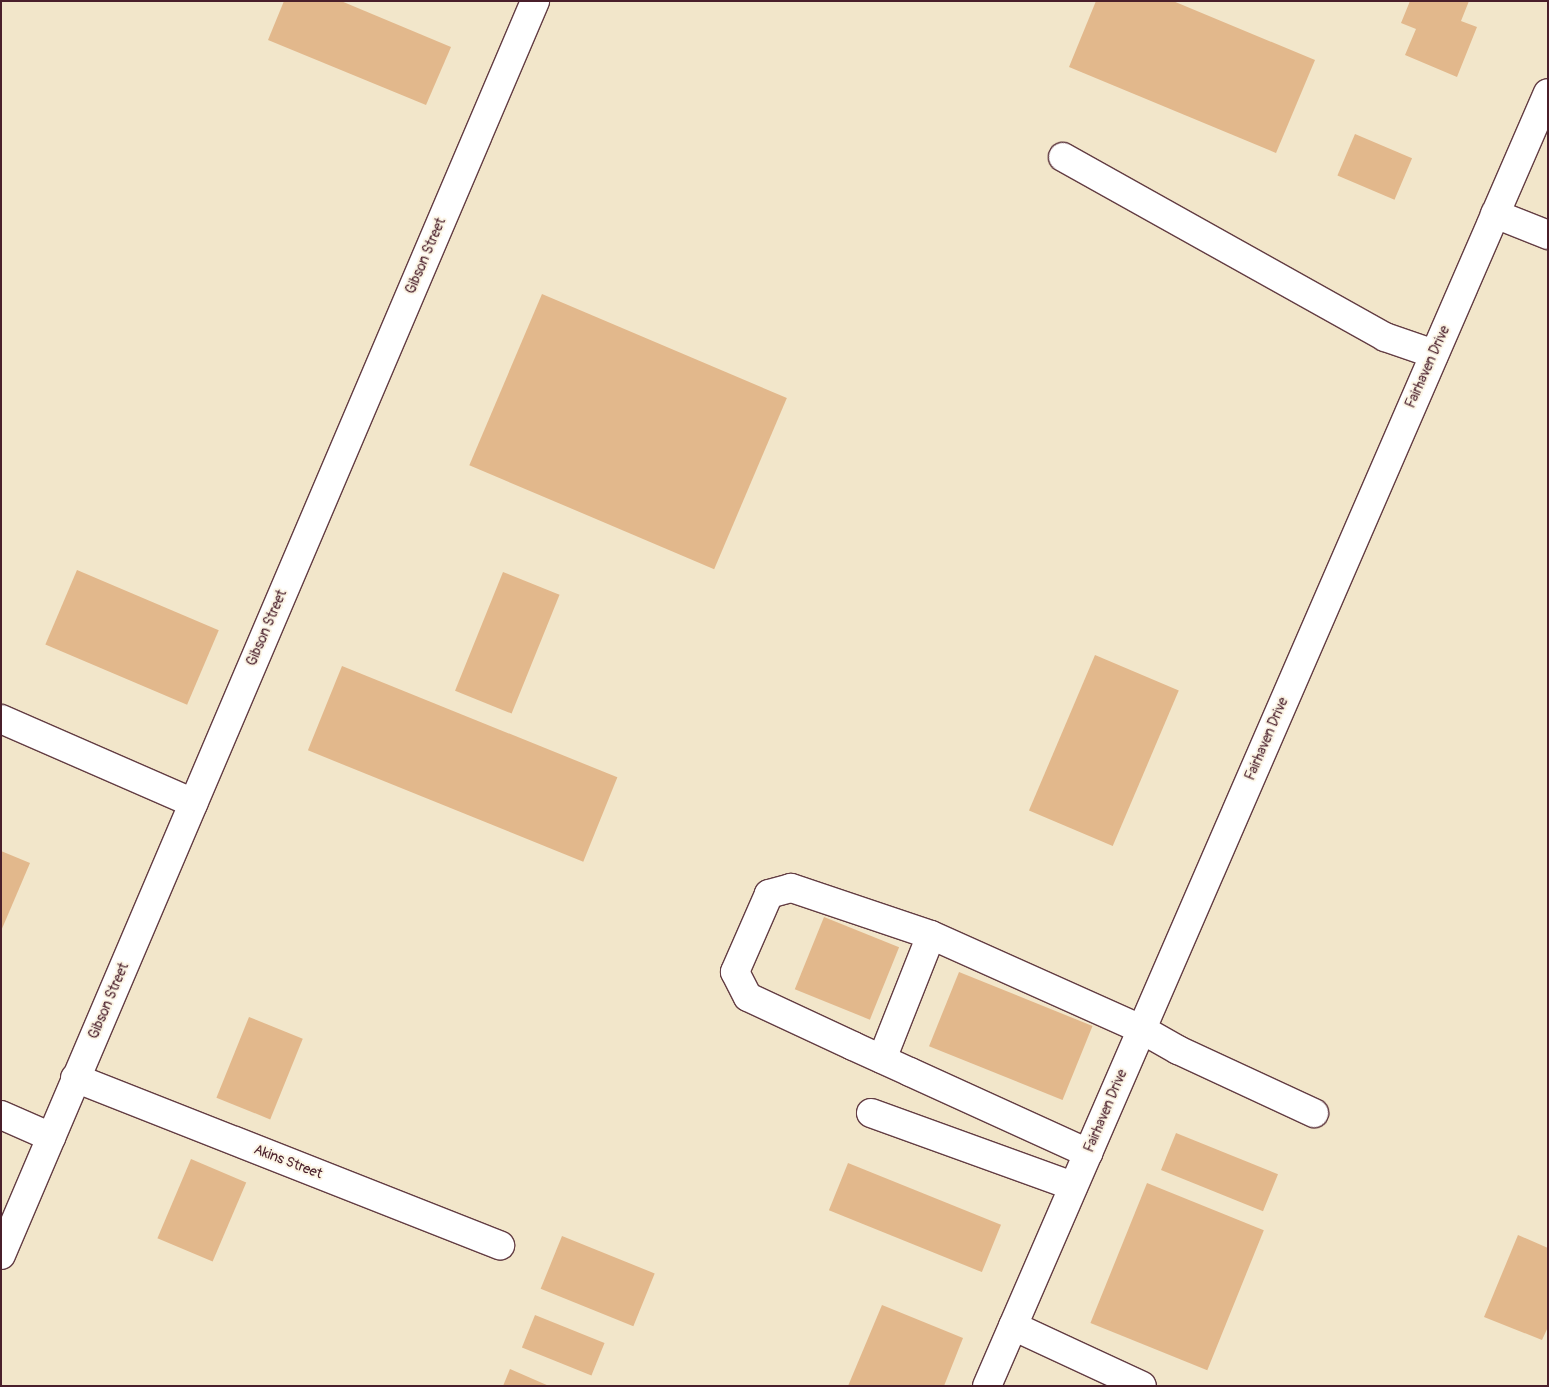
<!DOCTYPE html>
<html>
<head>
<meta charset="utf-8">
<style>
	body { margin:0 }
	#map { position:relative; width:1549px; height:1387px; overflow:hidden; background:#f2e6ca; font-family:Pangolin,sans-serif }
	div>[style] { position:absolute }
	.building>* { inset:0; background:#e2b88c; transform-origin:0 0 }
	.roads { filter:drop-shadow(1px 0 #633d43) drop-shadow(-1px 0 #633d43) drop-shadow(0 1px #633d43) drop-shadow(0 -1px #633d43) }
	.minor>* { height:28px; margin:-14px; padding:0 14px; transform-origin:14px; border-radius:14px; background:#fff }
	span { translate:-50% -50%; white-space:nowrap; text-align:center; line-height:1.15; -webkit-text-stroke:4px #fcf5e5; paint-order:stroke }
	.street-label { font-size:14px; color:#4a1f2b }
	.frame { position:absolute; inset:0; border:2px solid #4a1f2b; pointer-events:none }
</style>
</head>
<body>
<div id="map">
	<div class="building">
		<div style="clip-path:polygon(284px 1px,341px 1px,451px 47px,426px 105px,268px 40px)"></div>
		<div style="clip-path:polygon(1096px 1px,1173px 1px,1315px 60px,1276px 153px,1069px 67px)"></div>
		<div style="clip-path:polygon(1410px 1px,1469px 1px,1461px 21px,1477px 27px,1457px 77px,1405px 55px,1416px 29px,1401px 23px)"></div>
		<div style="left:1355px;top:134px;width:62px;height:45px;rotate:23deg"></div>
		<div style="left:542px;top:294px;width:266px;height:186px;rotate:23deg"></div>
		<div style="left:77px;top:570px;width:154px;height:81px;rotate:23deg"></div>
		<div style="left:503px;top:572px;width:61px;height:128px;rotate:22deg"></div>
		<div style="left:1095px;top:655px;width:91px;height:169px;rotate:23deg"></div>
		<div style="left:342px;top:666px;width:297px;height:91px;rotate:22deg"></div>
		<div style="clip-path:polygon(1px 851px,30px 863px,1px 931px)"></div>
		<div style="left:824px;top:917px;width:81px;height:78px;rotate:22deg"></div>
		<div style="left:959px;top:972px;width:144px;height:80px;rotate:22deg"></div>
		<div style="left:249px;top:1017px;width:58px;height:87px;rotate:22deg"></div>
		<div style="left:1176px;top:1133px;width:110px;height:40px;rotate:22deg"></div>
		<div style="left:191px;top:1159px;width:60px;height:86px;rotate:23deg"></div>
		<div style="left:848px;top:1163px;width:165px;height:51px;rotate:22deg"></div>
		<div style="left:1147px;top:1183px;width:126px;height:151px;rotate:22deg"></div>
		<div style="clip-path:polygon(1518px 1235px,1548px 1248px,1548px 1327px,1542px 1340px,1484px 1317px)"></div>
		<div style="left:562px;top:1236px;width:100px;height:57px;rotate:22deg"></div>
		<div style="clip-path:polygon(882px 1305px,963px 1338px,944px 1386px,848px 1386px)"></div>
		<div style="left:535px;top:1315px;width:75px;height:35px;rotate:22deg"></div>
		<div style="clip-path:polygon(510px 1369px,549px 1386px,503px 1386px)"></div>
	</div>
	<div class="roads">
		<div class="minor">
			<div style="left:1063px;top:157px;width:369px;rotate:29.2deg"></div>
			<div style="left:1385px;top:337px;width:52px;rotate:19.1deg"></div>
			<div style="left:1495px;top:214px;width:57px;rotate:21.6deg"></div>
			<div style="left:1px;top:719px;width:210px;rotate:23.6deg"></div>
			<div style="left:931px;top:935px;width:230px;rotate:24.1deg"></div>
			<div style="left:1141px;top:1029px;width:43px;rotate:29.6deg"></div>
			<div style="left:1178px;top:1050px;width:150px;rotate:24.9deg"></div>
			<div style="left:882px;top:1059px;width:133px;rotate:-68.4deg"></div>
			<div style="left:931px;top:935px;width:148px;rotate:-161.4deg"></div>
			<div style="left:791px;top:888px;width:23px;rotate:165deg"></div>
			<div style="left:769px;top:894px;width:85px;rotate:113.6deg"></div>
			<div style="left:735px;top:972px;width:28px;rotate:63deg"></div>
			<div style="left:748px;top:997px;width:116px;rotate:25deg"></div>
			<div style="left:853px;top:1046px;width:63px;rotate:24.5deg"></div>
			<div style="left:910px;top:1072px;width:196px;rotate:24.5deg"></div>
			<div style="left:75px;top:1078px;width:457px;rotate:21.5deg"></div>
			<div style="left:871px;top:1113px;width:215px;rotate:19.9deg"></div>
			<div style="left:1px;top:1115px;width:55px;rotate:23.7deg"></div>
			<div style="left:1px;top:1255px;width:1363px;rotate:-66.93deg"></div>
			<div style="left:1013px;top:1326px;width:142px;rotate:24.9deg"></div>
			<div style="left:987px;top:1386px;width:1409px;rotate:-66.55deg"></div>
		</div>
	</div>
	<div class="street-label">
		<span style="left:426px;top:256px;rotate:-67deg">Gibson Street</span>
		<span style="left:1428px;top:367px;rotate:-66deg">Fairhaven Drive</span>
		<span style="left:267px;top:628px;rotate:-67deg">Gibson Street</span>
		<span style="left:1267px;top:739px;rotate:-67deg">Fairhaven Drive</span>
		<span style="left:109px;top:1001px;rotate:-67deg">Gibson Street</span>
		<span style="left:1106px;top:1111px;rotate:-67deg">Fairhaven Drive</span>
		<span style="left:288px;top:1162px;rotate:21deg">Akins Street</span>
	</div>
	<div class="frame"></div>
</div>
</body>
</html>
